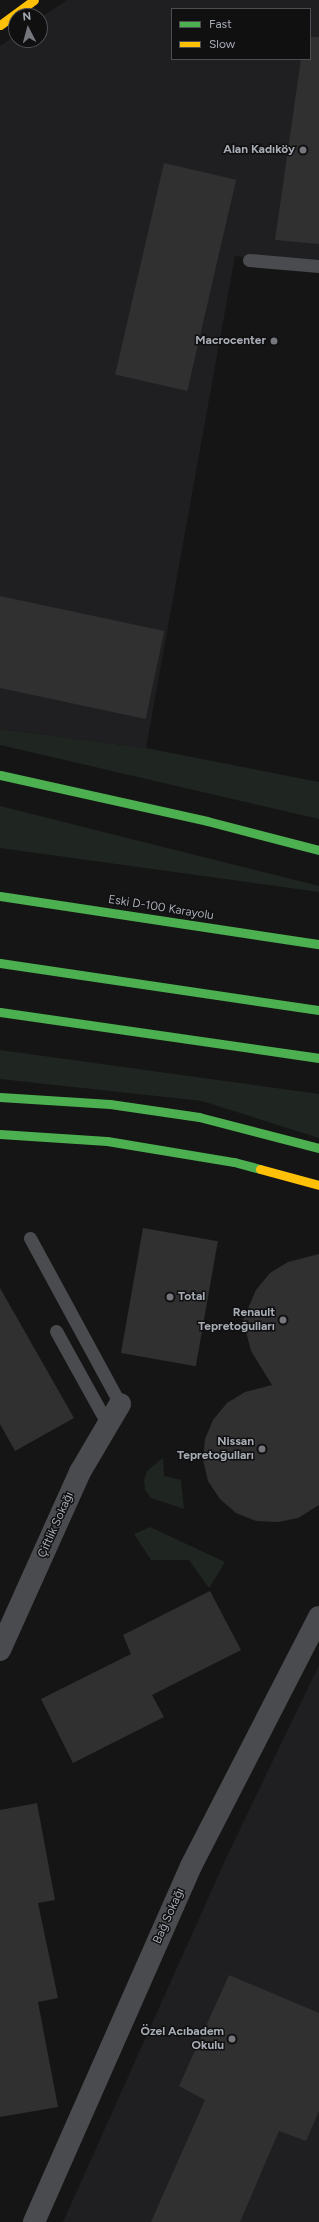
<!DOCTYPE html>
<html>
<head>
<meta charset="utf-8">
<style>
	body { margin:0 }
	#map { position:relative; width:319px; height:2222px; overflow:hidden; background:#151516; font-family:Figtree,sans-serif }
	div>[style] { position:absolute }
	.built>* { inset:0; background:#1f1f21 }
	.green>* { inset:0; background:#1f2520 }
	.building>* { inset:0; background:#303031; transform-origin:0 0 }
	.lane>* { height:13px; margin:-6.5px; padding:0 6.5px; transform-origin:6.5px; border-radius:6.5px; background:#4a4b4e }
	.street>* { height:22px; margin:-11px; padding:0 11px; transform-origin:11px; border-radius:11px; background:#4a4b4e }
	.fast>* { height:9px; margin:-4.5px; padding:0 4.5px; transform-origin:4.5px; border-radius:4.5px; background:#4caf50 }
	.slow>* { height:9px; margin:-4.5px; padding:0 4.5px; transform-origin:4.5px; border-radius:4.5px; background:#ffc107 }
	.dots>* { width:11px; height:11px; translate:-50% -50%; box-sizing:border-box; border:2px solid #101011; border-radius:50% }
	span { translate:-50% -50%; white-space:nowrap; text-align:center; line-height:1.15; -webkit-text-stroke:3px #101011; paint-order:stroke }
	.poi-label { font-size:12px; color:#a8acb5; font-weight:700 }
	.right { translate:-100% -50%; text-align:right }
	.left { translate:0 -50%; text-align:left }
	.street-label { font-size:12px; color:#a8acb5 }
	.legend { position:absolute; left:171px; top:8px; width:140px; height:52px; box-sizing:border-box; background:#101011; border:1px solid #4d4e53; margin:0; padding:5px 7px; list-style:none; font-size:12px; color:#a8acb5 }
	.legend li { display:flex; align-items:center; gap:8px; height:20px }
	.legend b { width:20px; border:1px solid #4d4e53 }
	.north { position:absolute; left:8px; top:8px; width:40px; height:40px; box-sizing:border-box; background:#101011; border:1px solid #4d4e53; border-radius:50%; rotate:354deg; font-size:11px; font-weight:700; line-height:16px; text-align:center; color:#a8acb5 }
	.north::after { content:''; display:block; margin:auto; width:14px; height:18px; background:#75777d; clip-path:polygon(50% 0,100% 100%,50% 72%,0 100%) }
</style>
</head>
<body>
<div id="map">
	<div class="built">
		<div style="clip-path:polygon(evenodd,67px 0,319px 0,319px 266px,235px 256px,146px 748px,0 729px,0 46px,16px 35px,16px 40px,40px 40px,40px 18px,67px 0,172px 9px,310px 9px,310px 59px,172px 59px,172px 9px)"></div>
		<div style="clip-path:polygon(319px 1665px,319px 2222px,63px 2222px,227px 1856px)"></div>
	</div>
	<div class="green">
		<div style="clip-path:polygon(0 729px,146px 748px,319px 782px,319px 819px,0 745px)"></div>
		<div style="clip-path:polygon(0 806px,319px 886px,319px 892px,0 848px)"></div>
		<div style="clip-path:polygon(0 1050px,319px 1094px,319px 1138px,202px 1101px,0 1079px)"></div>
		<div style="clip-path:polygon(163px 1458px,164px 1476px,181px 1480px,184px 1509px,151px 1498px,145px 1490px,144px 1480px,147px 1471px)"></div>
		<div style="clip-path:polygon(150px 1527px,225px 1562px,209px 1588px,189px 1560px,151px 1560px,134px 1534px)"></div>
	</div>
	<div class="building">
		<div style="clip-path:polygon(310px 37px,319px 37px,319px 244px,275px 240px,301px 59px,310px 59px)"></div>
		<div style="left:164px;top:163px;width:74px;height:217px;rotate:13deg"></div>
		<div style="left:0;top:596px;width:168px;height:90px;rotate:12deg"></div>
		<div style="left:143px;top:1228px;width:76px;height:127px;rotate:10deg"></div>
		<div style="clip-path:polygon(319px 1254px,319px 1505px,298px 1518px,278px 1522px,256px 1521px,236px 1513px,220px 1499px,208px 1481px,203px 1460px,205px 1439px,213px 1420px,227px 1403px,245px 1392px,272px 1385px,251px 1351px,243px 1320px,256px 1290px,270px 1273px,288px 1262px)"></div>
		<div style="clip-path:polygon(0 1288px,74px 1418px,15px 1451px,0 1424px)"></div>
		<div style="clip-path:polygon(210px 1591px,241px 1650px,152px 1695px,164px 1717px,73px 1763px,41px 1699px,131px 1654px,123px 1635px)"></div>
		<div style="clip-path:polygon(37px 1803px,55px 1900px,38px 1903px,58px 1998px,38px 2002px,58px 2107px,0 2117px,0 1810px)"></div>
		<div style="clip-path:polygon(229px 1975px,319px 2013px,319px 2111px,306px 2141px,279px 2131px,240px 2222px,151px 2222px,205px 2100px,179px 2086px)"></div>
	</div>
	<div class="lane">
		<div style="left:249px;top:260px;width:70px;rotate:4.9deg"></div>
		<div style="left:30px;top:1238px;width:189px;rotate:61.5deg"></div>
		<div style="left:56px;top:1331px;width:107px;rotate:61deg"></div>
	</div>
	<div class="street">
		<div style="left:0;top:1650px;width:195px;rotate:-65.8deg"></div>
		<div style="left:80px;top:1472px;width:79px;rotate:-59.5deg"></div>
		<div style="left:34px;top:2222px;width:389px;rotate:-66.2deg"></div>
		<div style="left:191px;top:1866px;width:280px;rotate:-62.8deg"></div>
	</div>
	<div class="fast">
		<div style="left:0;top:775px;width:212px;rotate:12.5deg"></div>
		<div style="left:207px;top:821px;width:116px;rotate:14.5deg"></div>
		<div style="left:0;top:896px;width:323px;rotate:8.6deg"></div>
		<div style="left:0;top:963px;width:322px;rotate:8.4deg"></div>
		<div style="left:0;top:1012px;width:322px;rotate:8.2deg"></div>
		<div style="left:0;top:1097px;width:110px;rotate:3.6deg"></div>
		<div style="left:110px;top:1104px;width:90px;rotate:8.3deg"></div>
		<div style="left:199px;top:1117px;width:124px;rotate:14.5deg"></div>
		<div style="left:0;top:1134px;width:107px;rotate:3.7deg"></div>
		<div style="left:107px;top:1141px;width:129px;rotate:9.4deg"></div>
		<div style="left:234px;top:1162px;width:27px;rotate:15deg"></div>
	</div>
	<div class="slow">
		<div style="left:0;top:25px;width:42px;rotate:-36.3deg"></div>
		<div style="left:260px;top:1169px;width:61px;rotate:15.2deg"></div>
	</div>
	<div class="dots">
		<div style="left:303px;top:150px;background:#75777d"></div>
		<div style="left:274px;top:341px;background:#75777d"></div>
		<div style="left:170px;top:1297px;background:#75777d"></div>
		<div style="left:283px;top:1320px;background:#75777d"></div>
		<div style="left:262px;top:1449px;background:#75777d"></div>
		<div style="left:232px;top:2039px;background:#75777d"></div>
	</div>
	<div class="poi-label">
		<span class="right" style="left:295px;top:150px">Alan Kadıköy</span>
		<span class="right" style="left:266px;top:341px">Macrocenter</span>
		<span class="left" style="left:178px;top:1297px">Total</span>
		<span class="right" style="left:275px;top:1320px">Renault<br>Tepretoğulları</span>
		<span class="right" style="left:254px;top:1449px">Nissan<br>Tepretoğulları</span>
		<span class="right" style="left:224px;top:2039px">Özel Acıbadem<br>Okulu</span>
	</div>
	<div class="street-label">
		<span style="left:161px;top:908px;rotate:9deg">Eski D-100 Karayolu</span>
		<span style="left:56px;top:1525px;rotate:-66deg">Çiftlik Sokağı</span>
		<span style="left:169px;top:1916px;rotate:-66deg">Bağ Sokağı</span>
	</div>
	<ul class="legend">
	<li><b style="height:5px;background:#4caf50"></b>Fast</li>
	<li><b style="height:5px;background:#ffc107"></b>Slow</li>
	</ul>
	<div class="north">N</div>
</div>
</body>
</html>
